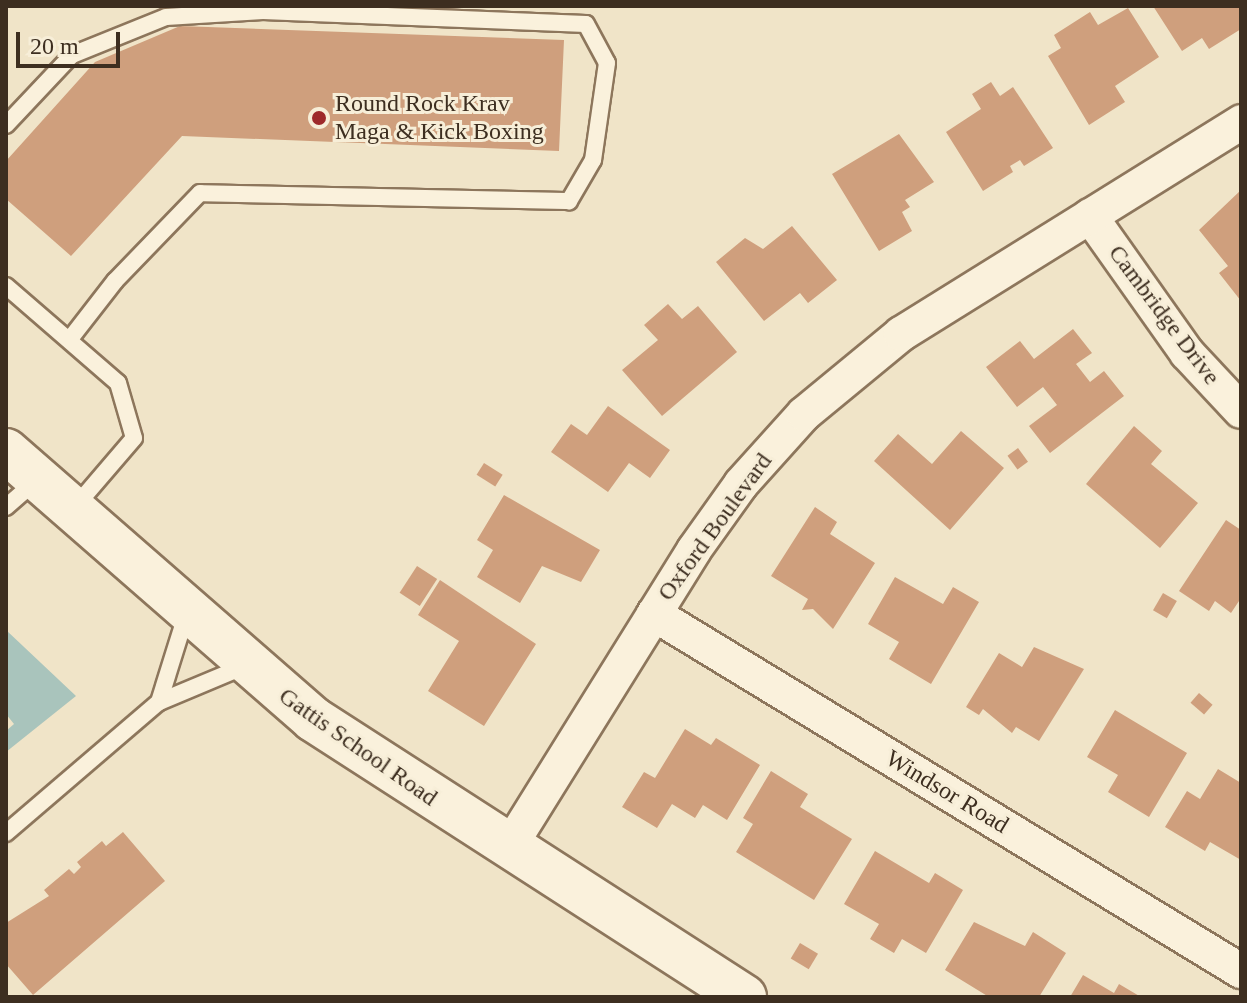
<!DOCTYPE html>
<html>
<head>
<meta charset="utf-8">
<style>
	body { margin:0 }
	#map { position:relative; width:1247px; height:1003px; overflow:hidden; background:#f0e4c8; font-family:"Times New Roman",serif }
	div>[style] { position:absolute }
	.water>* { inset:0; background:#a9c4bc }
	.building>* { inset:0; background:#cf9f7d; transform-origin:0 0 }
	.roads { filter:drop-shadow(2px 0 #8d765c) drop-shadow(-2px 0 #8d765c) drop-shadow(0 2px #8d765c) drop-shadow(0 -2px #8d765c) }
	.service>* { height:16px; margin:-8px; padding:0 8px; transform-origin:8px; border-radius:8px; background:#faf1dc }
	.minor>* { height:34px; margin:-17px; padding:0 17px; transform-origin:17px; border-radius:17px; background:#faf1dc }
	.secondary>* { height:44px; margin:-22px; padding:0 22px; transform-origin:22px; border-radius:22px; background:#faf1dc }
	.dots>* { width:22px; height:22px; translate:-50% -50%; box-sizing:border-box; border:4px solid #f7eed8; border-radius:50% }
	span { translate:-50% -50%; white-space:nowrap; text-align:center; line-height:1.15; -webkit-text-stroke:6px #f7eed8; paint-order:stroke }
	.poi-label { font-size:24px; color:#3d2e20 }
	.left { translate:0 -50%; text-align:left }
	.street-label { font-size:24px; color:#3d2e20 }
	.frame { position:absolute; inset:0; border:8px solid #3d2e20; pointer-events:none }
	.scale { position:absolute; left:16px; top:32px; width:104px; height:36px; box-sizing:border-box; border:4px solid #3d2e20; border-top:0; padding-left:10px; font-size:24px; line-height:28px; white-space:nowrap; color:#3d2e20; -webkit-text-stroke:6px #f7eed8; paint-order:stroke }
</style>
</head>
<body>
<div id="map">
	<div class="water">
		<div style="clip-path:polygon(6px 630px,76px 696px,6px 752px,6px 731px,14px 724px,6px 714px)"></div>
	</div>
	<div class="building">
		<div style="clip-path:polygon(1153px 6px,1241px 6px,1241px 29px,1209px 49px,1202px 38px,1182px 51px)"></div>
		<div style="clip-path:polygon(1128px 8px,1159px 57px,1115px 86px,1125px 102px,1089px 125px,1048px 56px,1061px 48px,1054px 35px,1090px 12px,1098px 25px)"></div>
		<div style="clip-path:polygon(180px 26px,564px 40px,559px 151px,182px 136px,71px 256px,6px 199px,6px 161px,95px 62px)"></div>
		<div style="clip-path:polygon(991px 82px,1000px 96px,1013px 87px,1053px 148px,1024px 166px,1020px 160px,1010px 166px,1013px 172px,983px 191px,946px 132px,981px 109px,972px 94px)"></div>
		<div style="clip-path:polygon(899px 134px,934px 182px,905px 200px,910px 207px,902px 212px,912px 231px,879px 251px,832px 174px)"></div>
		<div style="clip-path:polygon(1241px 190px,1241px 301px,1219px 273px,1228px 266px,1199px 230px)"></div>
		<div style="clip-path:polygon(792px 226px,837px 280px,808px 303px,800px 293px,764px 321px,716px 262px,745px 238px,763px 249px)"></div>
		<div style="clip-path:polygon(668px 304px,682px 319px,698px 306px,737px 352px,662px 416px,622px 370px,658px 340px,644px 325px)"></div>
		<div style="clip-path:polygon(1073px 329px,1092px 353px,1076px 364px,1090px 382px,1104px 371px,1124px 396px,1050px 453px,1029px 426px,1057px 405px,1043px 387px,1017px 407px,986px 367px,1020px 341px,1034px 359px)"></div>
		<div style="clip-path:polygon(608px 406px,670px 450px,650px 478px,629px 463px,608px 492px,551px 452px,571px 424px,587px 435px)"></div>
		<div style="clip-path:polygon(1134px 426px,1162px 451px,1151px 464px,1198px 503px,1160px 548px,1086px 484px)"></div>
		<div style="clip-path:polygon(961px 431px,1004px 468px,950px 530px,874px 461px,898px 434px,932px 464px)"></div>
		<div style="left:1018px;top:448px;width:17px;height:13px;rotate:54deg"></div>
		<div style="left:484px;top:463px;width:22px;height:14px;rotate:32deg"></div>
		<div style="clip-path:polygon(504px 495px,600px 550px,581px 582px,542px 566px,520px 603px,477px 577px,493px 550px,477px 540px)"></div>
		<div style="clip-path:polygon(815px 507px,837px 522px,830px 534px,875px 563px,833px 629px,813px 609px,802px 610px,808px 599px,771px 576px)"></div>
		<div style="clip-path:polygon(1226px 520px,1241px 530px,1241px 598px,1231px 613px,1215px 601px,1209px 611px,1179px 591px)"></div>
		<div style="left:417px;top:566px;width:24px;height:32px;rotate:33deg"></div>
		<div style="clip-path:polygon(895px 577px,943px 604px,953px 587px,979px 602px,931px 684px,889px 659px,899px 642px,868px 624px)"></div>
		<div style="clip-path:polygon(440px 580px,536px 644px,484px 726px,428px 691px,459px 641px,418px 615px)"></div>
		<div style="left:1163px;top:593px;width:16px;height:20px;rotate:30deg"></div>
		<div style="clip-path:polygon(1034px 647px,1084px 669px,1039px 741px,1016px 727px,1012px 733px,983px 709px,979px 715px,966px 707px,999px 653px,1022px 667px)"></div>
		<div style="left:1199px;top:693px;width:18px;height:13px;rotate:41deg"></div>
		<div style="clip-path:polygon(1115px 710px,1187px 753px,1149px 817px,1108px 792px,1118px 775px,1087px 757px)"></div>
		<div style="clip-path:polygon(685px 729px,711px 745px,716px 738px,760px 765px,727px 820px,703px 805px,695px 818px,672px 804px,657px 828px,622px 807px,644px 772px,655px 778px)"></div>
		<div style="clip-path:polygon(1218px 769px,1241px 783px,1241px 860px,1210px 842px,1205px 851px,1165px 827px,1187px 791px,1200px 799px)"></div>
		<div style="clip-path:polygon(771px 771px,808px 794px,800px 807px,852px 839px,814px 900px,736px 852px,753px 824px,743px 818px)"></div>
		<div style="clip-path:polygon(123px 832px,165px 881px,33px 995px,6px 964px,6px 923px,49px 896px,44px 890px,69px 869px,74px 874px,81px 867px,77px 862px,102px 841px,106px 846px)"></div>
		<div style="clip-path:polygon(875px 851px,929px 883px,935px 873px,963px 890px,926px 953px,902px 939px,894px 953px,870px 939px,879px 924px,844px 904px)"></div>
		<div style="clip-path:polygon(974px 922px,1025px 946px,1033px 932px,1066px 953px,1039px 997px,989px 997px,945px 970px)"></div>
		<div style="left:800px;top:943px;width:21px;height:18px;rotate:31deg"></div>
		<div style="clip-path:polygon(1083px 975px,1114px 993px,1119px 984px,1141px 997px,1070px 997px)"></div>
	</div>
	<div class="roads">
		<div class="service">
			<div style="left:6px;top:125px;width:96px;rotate:-46.7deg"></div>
			<div style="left:72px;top:55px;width:101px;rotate:-22deg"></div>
			<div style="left:166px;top:17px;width:97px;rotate:-3.5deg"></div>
			<div style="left:263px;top:11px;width:323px;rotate:2.3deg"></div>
			<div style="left:586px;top:24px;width:44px;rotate:61.7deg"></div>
			<div style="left:607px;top:63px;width:98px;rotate:98.2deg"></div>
			<div style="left:593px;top:160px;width:48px;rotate:120.3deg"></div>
			<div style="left:569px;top:201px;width:369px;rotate:-178.8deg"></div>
			<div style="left:200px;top:193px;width:122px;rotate:134deg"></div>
			<div style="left:115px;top:281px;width:73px;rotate:127.8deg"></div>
			<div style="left:6px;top:286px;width:148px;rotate:40.9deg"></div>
			<div style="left:118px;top:383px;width:57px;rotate:73.8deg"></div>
			<div style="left:134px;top:438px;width:92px;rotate:130.6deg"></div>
			<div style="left:6px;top:507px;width:41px;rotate:-41.1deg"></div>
			<div style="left:159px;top:702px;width:94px;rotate:-72.7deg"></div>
			<div style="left:6px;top:833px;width:201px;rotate:-40.6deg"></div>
			<div style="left:159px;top:702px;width:93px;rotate:-22.7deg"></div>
		</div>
		<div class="minor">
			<div style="left:1090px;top:216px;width:168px;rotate:54.7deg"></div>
			<div style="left:1187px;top:353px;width:79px;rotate:47deg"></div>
			<div style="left:654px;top:614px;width:687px;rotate:31.31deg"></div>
			<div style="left:508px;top:849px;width:352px;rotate:-58.1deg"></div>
			<div style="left:694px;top:550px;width:81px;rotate:-54.5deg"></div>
			<div style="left:741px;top:484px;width:94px;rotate:-48deg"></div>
			<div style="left:804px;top:414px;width:126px;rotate:-39.5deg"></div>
			<div style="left:901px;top:334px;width:401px;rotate:-31.9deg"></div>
		</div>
		<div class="secondary">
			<div style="left:6px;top:451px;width:408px;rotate:41.1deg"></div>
			<div style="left:313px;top:719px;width:513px;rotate:32.82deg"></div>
		</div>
	</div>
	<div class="dots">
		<div style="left:319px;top:118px;background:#9e2a2b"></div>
	</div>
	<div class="poi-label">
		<span class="left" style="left:335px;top:118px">Round Rock Krav<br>Maga &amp; Kick Boxing</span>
	</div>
	<div class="street-label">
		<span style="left:1164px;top:315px;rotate:53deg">Cambridge Drive</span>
		<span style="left:715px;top:527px;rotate:-54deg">Oxford Boulevard</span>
		<span style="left:358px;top:747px;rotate:35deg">Gattis School Road</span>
		<span style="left:947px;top:792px;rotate:31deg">Windsor Road</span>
	</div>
	<div class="frame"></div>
	<div class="scale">20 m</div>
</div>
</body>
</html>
